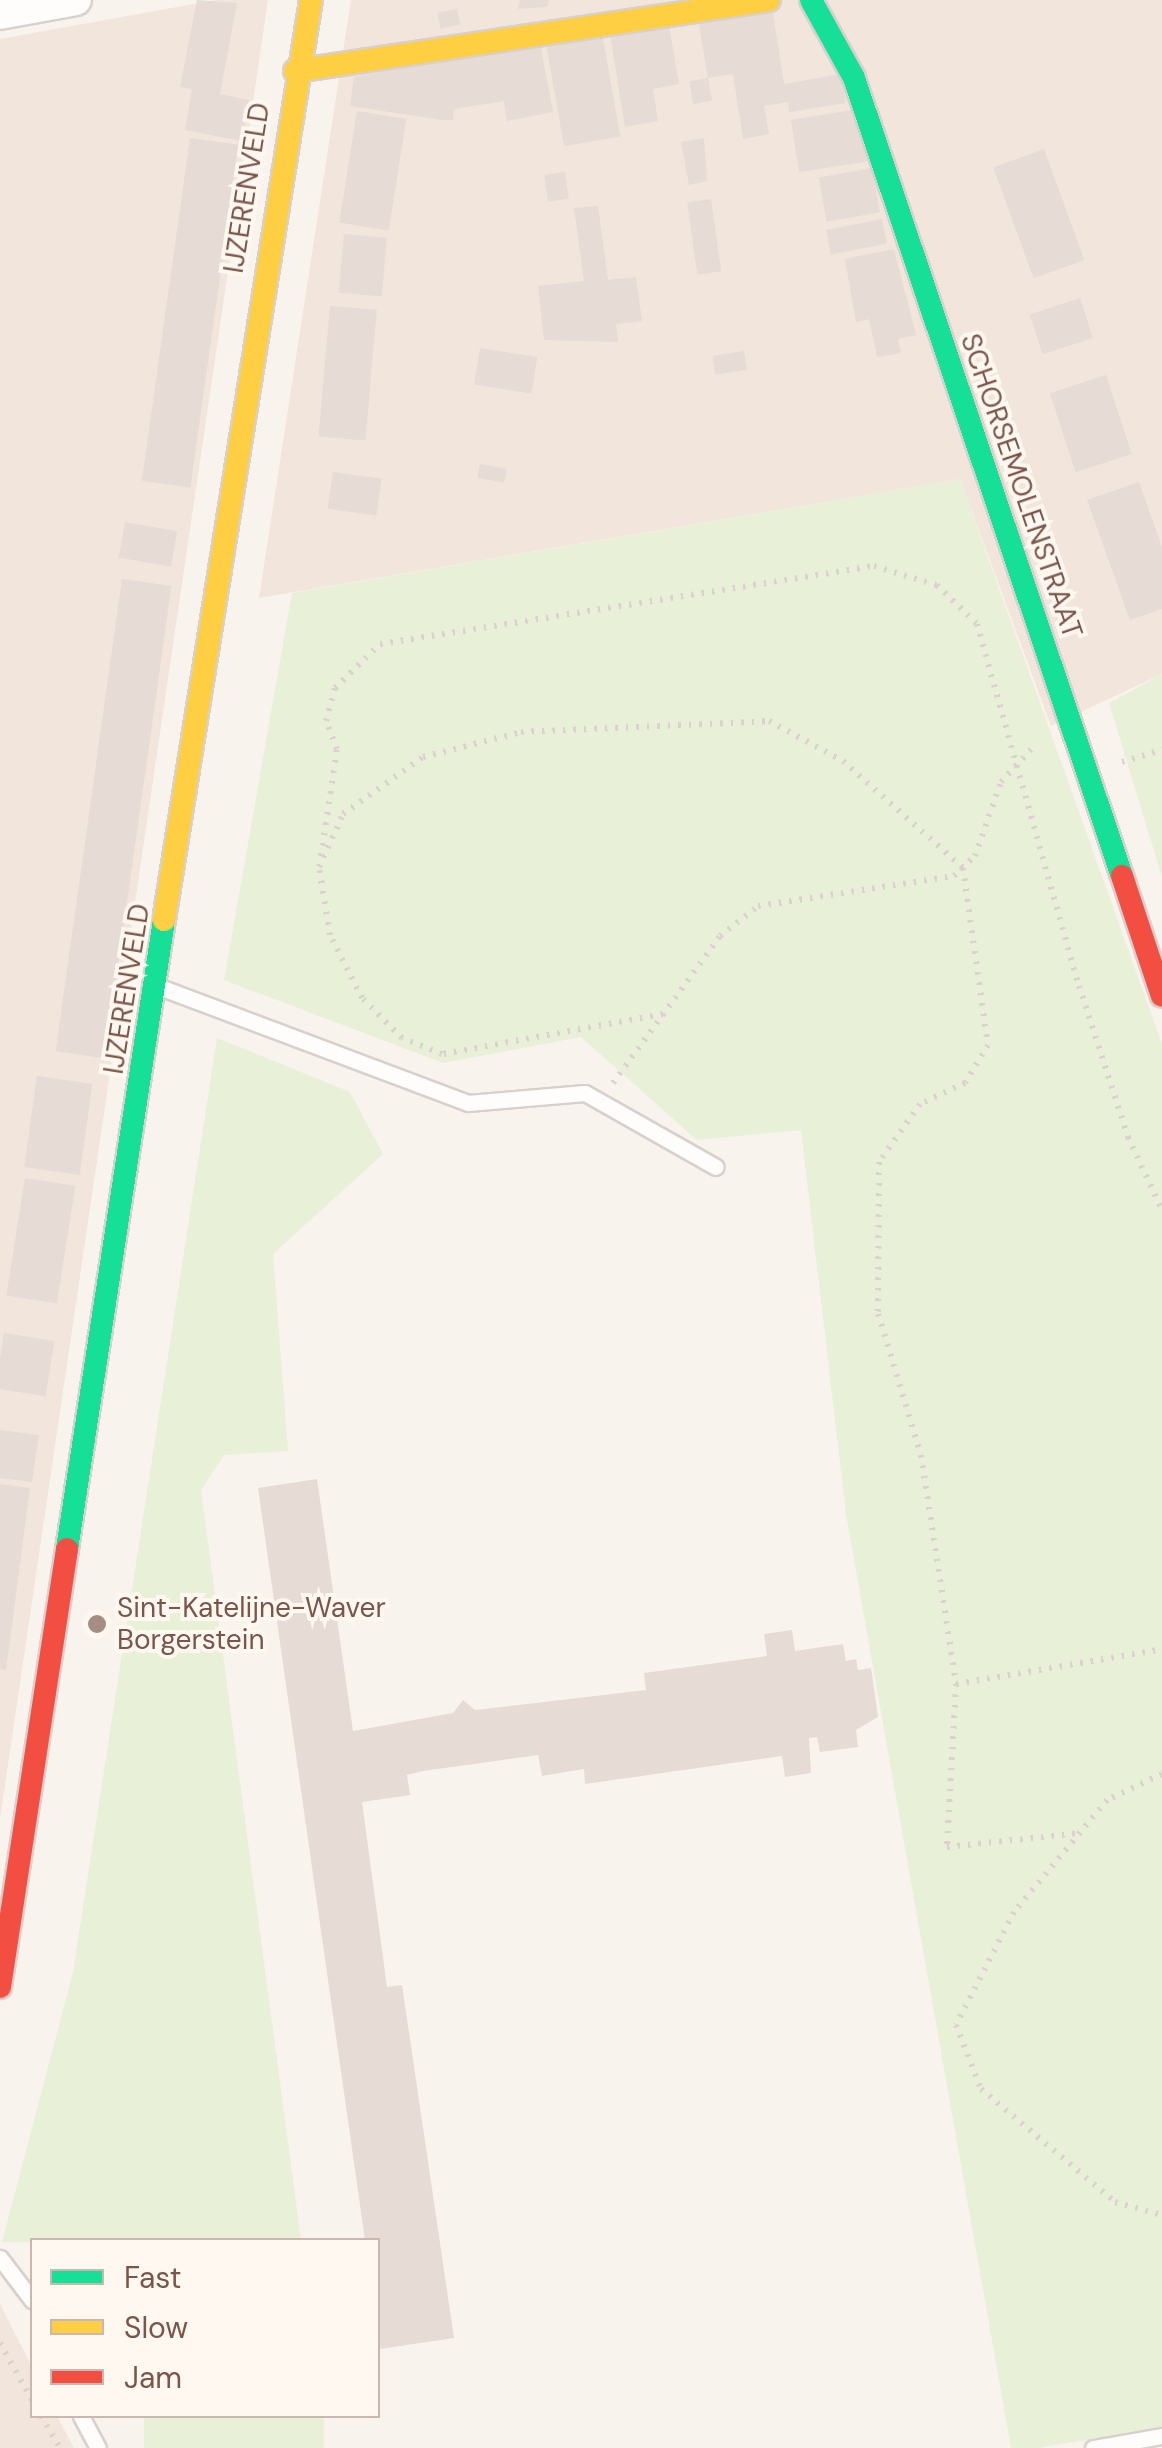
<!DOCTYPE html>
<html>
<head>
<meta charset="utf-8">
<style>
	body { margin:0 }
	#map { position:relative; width:1162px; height:2448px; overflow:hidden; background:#f9f3ee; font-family:"DM Sans",sans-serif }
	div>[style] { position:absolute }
	.residential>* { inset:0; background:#f2e5db }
	.green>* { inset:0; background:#e8f0d8; transform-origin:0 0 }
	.building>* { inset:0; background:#e6dbd5; transform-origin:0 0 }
	.path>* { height:6px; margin-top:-3px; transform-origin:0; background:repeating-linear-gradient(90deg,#dcd1ce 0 2.5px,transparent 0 10.5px) }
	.roads { filter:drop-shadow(2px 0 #d8d0cc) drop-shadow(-2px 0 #d8d0cc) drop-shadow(0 2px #d8d0cc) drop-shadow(0 -2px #d8d0cc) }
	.lane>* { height:15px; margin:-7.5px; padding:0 7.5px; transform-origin:7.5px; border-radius:7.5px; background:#fefdfc }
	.street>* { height:30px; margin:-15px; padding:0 15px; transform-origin:15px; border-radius:15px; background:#fefdfc }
	.fast>* { height:22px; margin:-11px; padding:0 11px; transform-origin:11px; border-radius:11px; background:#16e098 }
	.slow>* { height:22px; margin:-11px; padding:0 11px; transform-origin:11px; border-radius:11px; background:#ffcf43 }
	.jam>* { height:22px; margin:-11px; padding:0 11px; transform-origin:11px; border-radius:11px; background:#f24e42 }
	.dots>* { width:28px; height:28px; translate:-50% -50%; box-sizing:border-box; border:5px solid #fff8f1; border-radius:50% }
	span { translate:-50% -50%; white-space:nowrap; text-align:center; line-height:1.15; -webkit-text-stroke:8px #fff8f1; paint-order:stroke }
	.street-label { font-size:28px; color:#7a564a }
	.poi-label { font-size:28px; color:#7a564a }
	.left { translate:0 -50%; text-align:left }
	.legend { position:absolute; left:30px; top:2238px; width:350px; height:180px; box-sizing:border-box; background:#fff8f1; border:2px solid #cab7ae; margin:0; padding:12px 18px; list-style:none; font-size:30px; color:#7a564a }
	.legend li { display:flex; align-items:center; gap:20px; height:50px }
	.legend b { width:50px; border:2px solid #cab7ae }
</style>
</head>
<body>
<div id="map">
	<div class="residential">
		<div style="clip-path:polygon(216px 0,268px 0,0 1819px,0 39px)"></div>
		<div style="clip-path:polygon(351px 0,1162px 0,1162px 674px,1051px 726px,960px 479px,259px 598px)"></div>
		<div style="clip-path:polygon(0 2304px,32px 2367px,32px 2416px,57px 2416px,74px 2448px,0 2448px)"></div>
	</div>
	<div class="green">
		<div style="clip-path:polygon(960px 479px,1162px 1044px,1162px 2427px,1038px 2448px,1011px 2448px,846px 1514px,801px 1130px,697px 1140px,581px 1037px,443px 1063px,224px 980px,292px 593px)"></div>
		<div style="clip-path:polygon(1162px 674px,1162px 877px,1109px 703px)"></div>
		<div style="clip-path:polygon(217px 1038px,350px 1092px,383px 1154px,273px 1254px,288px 1451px,224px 1455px,201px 1490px,301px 2240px,2px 2242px,73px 1972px)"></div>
		<div style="left:144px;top:2416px;width:180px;height:33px"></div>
	</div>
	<div class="building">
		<div style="clip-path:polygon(197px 0,237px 3px,220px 94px,249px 100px,241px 141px,185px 130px,192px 89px,180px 87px)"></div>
		<div style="clip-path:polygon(520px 0,549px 0,547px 7px,518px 9px)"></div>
		<div style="clip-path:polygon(772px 7px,784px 84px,841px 74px,846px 103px,789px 112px,788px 102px,764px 106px,769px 134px,743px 139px,733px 74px,708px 78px,698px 20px)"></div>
		<div style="left:457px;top:9px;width:16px;height:20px;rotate:79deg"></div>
		<div style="clip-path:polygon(669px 25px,679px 84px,653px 89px,658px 121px,625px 127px,610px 35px)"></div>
		<div style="left:602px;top:33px;width:105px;height:57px;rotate:80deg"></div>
		<div style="clip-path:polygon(540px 43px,553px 112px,507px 121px,504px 101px,454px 109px,453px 120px,442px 120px,350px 106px,354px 77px)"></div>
		<div style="left:708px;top:78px;width:23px;height:19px;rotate:80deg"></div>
		<div style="left:859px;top:109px;width:53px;height:69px;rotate:81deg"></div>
		<div style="left:357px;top:111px;width:50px;height:113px;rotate:9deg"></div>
		<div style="left:190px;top:138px;width:49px;height:346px;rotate:8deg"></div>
		<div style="clip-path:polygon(704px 138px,707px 181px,689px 185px,681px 142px)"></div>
		<div style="left:1044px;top:149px;width:118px;height:54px;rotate:70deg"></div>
		<div style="left:872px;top:168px;width:45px;height:54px;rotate:80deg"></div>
		<div style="left:565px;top:172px;width:27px;height:21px;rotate:82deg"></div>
		<div style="left:711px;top:199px;width:73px;height:24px;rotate:82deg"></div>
		<div style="clip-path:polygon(598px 206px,608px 280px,636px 277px,642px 321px,616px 324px,618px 342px,544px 340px,538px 286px,584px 281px,574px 208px)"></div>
		<div style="left:882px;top:219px;width:25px;height:57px;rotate:79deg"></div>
		<div style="left:344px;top:234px;width:43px;height:59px;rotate:5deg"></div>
		<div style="clip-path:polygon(894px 249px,916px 335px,898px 339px,901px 353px,877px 357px,869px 319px,856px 322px,845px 259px)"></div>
		<div style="left:1080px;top:298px;width:42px;height:53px;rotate:72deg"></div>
		<div style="left:330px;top:306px;width:47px;height:131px;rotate:5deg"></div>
		<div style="left:480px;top:348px;width:58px;height:37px;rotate:9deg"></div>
		<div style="left:744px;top:351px;width:19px;height:32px;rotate:81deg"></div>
		<div style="left:1106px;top:375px;width:83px;height:59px;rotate:72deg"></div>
		<div style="left:480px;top:464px;width:27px;height:14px;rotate:10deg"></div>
		<div style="left:333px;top:472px;width:49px;height:37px;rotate:8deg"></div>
		<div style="clip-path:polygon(1139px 482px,1162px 547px,1162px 609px,1130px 620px,1087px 500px)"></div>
		<div style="left:125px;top:522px;width:53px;height:36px;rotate:10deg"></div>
		<div style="left:122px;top:579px;width:50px;height:477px;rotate:8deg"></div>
		<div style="left:37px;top:1076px;width:56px;height:92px;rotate:8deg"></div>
		<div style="left:25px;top:1178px;width:51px;height:119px;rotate:9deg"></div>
		<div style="left:4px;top:1333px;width:51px;height:56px;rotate:9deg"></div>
		<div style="clip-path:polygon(0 1430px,39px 1435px,32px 1482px,0 1478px)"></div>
		<div style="clip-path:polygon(317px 1479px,353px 1731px,453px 1713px,463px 1700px,475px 1710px,646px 1690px,644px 1673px,767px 1656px,764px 1634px,792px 1630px,795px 1651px,843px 1644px,846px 1661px,856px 1659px,858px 1670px,871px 1668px,878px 1717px,856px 1730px,858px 1747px,820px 1752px,817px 1737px,809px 1738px,811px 1773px,785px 1777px,782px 1756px,585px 1784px,584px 1769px,542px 1776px,538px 1755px,423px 1771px,407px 1775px,410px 1795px,362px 1802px,387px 1987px,402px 1985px,454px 2338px,380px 2349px,378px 2240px,365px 2240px,258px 1488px)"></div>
		<div style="clip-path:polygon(0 1484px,30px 1488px,6px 1670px,0 1669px)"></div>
	</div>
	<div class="path">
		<div style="left:1122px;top:762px;width:42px;rotate:-16.7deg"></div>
		<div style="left:321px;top:856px;width:108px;rotate:-81.5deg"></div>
		<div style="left:337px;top:749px;width:30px;rotate:-111deg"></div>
		<div style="left:326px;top:721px;width:34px;rotate:-75deg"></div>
		<div style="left:335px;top:688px;width:63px;rotate:-44.4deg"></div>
		<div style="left:380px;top:644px;width:500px;rotate:-8.97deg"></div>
		<div style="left:874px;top:566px;width:66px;rotate:16.8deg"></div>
		<div style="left:937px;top:585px;width:56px;rotate:44.3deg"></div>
		<div style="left:977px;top:624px;width:376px;rotate:74.3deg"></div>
		<div style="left:1079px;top:986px;width:159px;rotate:72deg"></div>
		<div style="left:1128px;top:1137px;width:81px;rotate:65deg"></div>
		<div style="left:663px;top:1014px;width:225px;rotate:169.7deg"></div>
		<div style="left:442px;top:1054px;width:43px;rotate:-158.2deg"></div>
		<div style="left:402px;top:1038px;width:57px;rotate:-135deg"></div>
		<div style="left:362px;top:998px;width:71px;rotate:-116.9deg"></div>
		<div style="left:330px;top:935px;width:69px;rotate:-99.2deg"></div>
		<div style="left:319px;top:867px;width:58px;rotate:-65.6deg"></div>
		<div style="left:343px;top:814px;width:98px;rotate:-35.5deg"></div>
		<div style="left:423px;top:757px;width:101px;rotate:-14.3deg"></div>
		<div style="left:521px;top:732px;width:248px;rotate:-2.5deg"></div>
		<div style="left:769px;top:721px;width:84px;rotate:28.4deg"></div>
		<div style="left:843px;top:761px;width:161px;rotate:41.7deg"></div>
		<div style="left:963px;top:868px;width:179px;rotate:82deg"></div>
		<div style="left:988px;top:1045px;width:44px;rotate:121.2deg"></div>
		<div style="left:965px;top:1083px;width:50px;rotate:155deg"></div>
		<div style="left:920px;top:1104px;width:71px;rotate:125.3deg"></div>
		<div style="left:879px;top:1162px;width:152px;rotate:90.4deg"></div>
		<div style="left:878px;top:1314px;width:147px;rotate:73deg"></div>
		<div style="left:921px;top:1455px;width:232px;rotate:81.3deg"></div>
		<div style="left:956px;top:1684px;width:163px;rotate:93.2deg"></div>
		<div style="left:947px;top:1847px;width:134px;rotate:-6deg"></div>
		<div style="left:613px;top:1083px;width:182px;rotate:-53.9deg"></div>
		<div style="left:720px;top:936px;width:48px;rotate:-38.3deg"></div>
		<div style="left:758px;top:906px;width:198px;rotate:-8.7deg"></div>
		<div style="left:954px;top:876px;width:29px;rotate:-44deg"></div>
		<div style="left:975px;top:856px;width:78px;rotate:-70.6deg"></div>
		<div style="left:1001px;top:782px;width:52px;rotate:-47.4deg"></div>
		<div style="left:956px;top:1684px;width:209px;rotate:-9.6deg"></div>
		<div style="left:1162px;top:1774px;width:61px;rotate:154.7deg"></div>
		<div style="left:1107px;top:1800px;width:146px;rotate:129.7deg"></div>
		<div style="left:1014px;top:1912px;width:127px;rotate:117.2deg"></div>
		<div style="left:956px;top:2025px;width:69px;rotate:68.7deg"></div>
		<div style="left:981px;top:2089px;width:175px;rotate:40.1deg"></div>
		<div style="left:1115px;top:2202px;width:49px;rotate:15.5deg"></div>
		<div style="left:0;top:2343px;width:65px;rotate:60.7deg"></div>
		<div style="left:41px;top:2416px;width:37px;rotate:59deg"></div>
	</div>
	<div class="roads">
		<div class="lane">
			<div style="left:157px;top:986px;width:332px;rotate:20.6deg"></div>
			<div style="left:468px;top:1103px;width:117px;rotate:-4.9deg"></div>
			<div style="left:585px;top:1093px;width:150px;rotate:29.5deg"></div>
			<div style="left:0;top:2258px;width:53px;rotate:52.7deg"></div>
			<div style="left:81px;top:2416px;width:36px;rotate:62deg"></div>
			<div style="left:1093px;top:2448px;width:70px;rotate:-9.9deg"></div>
		</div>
		<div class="street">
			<div style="left:0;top:14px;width:77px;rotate:-10.4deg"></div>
		</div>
		<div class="fast">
			<div style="left:811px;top:0;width:89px;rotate:61.1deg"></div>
			<div style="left:854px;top:78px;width:842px;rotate:71.44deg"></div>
			<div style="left:67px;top:1549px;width:636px;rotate:-81.23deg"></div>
		</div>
		<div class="slow">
			<div style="left:295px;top:71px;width:479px;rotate:-8.5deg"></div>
			<div style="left:164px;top:920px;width:932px;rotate:-80.92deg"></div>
		</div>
		<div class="jam">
			<div style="left:1122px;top:876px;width:126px;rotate:71.6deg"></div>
			<div style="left:0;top:1987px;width:443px;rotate:-81.3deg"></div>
		</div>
	</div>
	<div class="dots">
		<div style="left:97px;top:1624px;background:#a68d83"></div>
	</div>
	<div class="street-label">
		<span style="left:247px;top:188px;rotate:-81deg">IJZERENVELD</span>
		<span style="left:1021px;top:486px;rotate:71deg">SCHORSEMOLENSTRAAT</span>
		<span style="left:127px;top:989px;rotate:-81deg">IJZERENVELD</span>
	</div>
	<div class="poi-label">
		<span class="left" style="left:117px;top:1624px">Sint-Katelijne-Waver<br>Borgerstein</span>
	</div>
	<ul class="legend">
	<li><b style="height:12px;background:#16e098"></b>Fast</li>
	<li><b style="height:12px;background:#ffcf43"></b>Slow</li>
	<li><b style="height:12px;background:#f24e42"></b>Jam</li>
	</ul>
</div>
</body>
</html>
